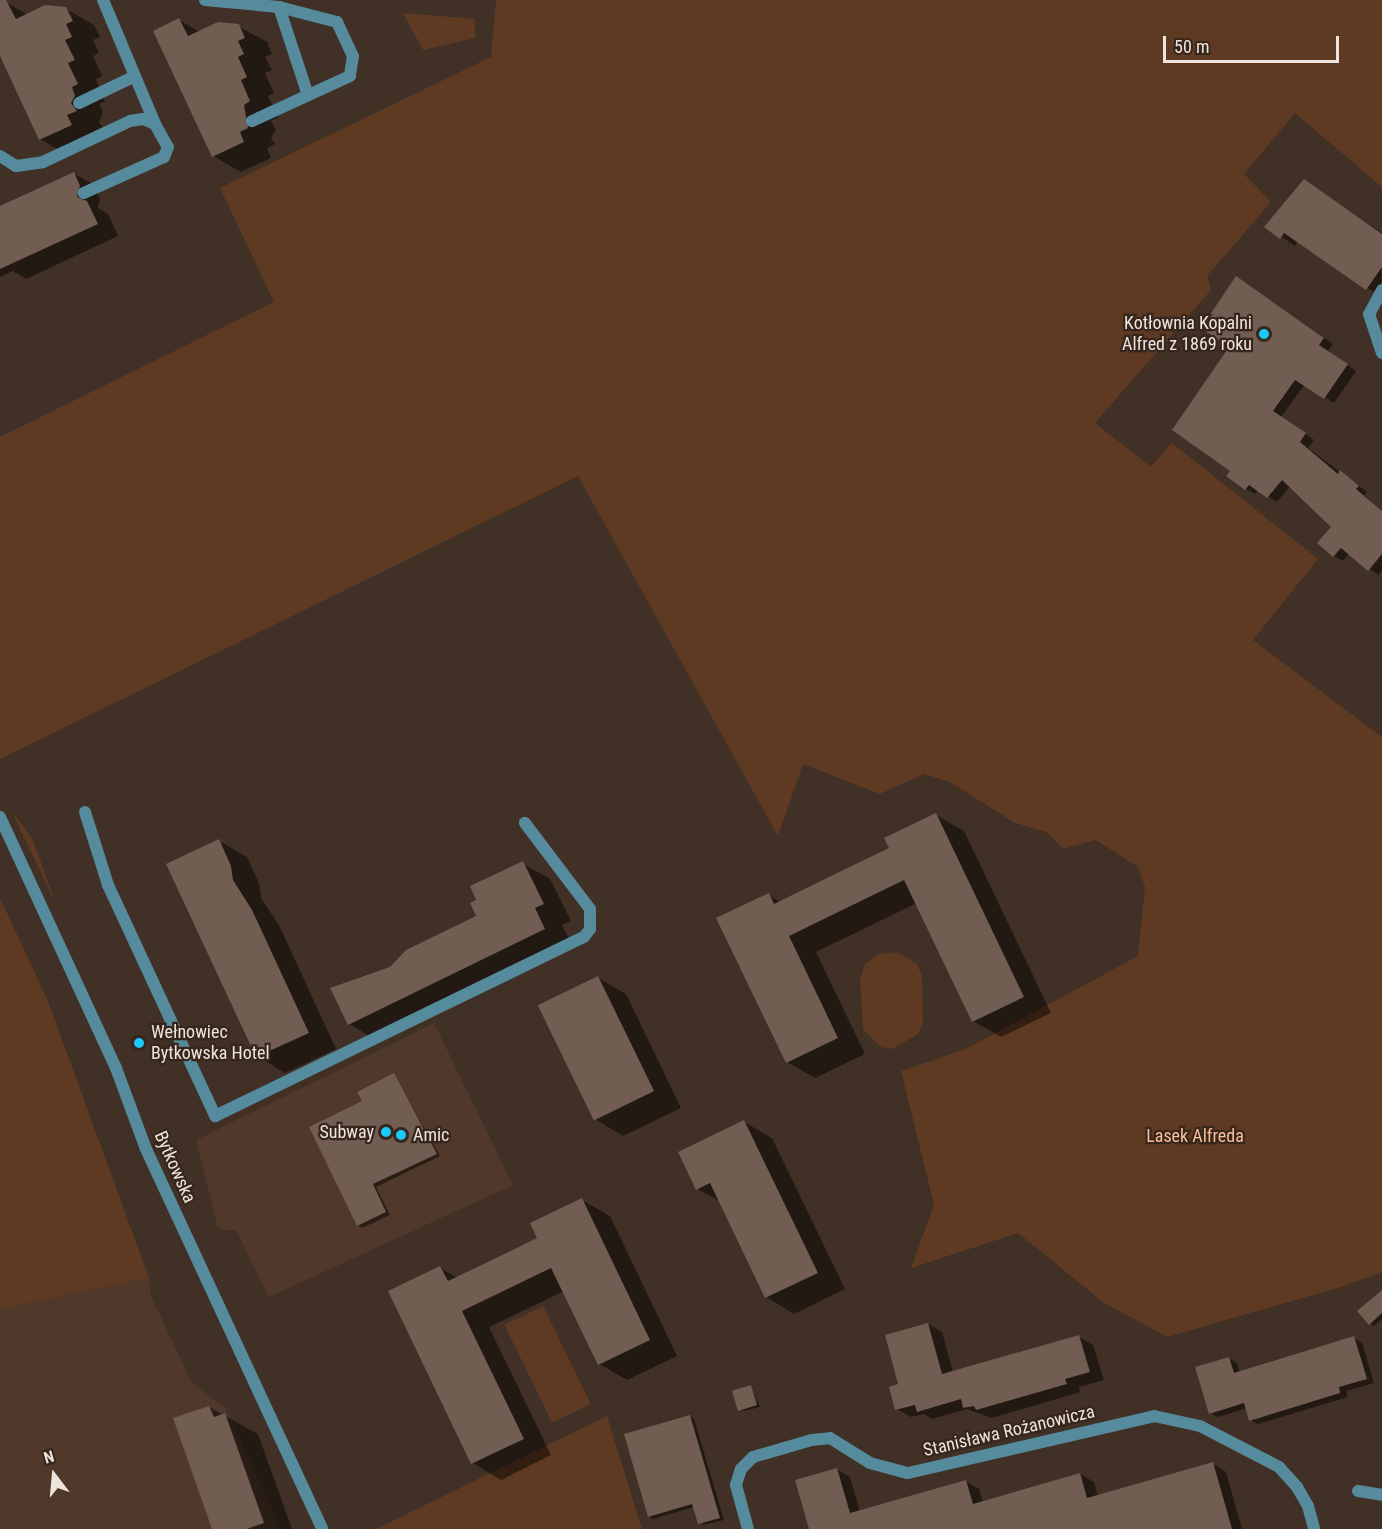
<!DOCTYPE html>
<html>
<head>
<meta charset="utf-8">
<style>
	body { margin:0 }
	#map { position:relative; width:1382px; height:1529px; overflow:hidden; background:#413025; font-family:"Roboto Condensed",sans-serif }
	div>[style] { position:absolute }
	.built>* { inset:0; background:#50382a }
	.green>* { inset:0; background:#5f3a23; transform-origin:0 0 }
	.shadow>* { inset:0; background:#0007 }
	.building>* { inset:0; background:#715d51; transform-origin:0 0 }
	.minor>* { height:12px; margin:-6px; padding:0 6px; transform-origin:6px; border-radius:6px; background:#568a9d }
	.tertiary>* { height:12px; margin:-6px; padding:0 6px; transform-origin:6px; border-radius:6px; background:#568a9d }
	.dots>* { width:16px; height:16px; translate:-50% -50%; box-sizing:border-box; border:3px solid #37261b; border-radius:50% }
	span { translate:-50% -50%; white-space:nowrap; text-align:center; line-height:1.15; -webkit-text-stroke:4.5px #37261b; paint-order:stroke }
	.poi-label { font-size:18px; color:#efe4dd }
	.right { translate:-100% -50%; text-align:right }
	.left { translate:0 -50%; text-align:left }
	.park-label { font-size:18px; color:#fcbe99 }
	.street-label { font-size:18px; color:#efe4dd }
	.north { position:absolute; left:24px; top:1445px; width:60px; height:60px; -webkit-text-stroke:4px #37261b; paint-order:stroke; rotate:344deg; font-size:16px; font-weight:700; line-height:24px; text-align:center; color:#efe4dd }
	.north::after { content:''; display:block; margin:auto; width:21px; height:27px; background:#efe4dd; clip-path:polygon(50% 0,100% 100%,50% 72%,0 100%) }
	.scale { position:absolute; left:1163px; top:36px; width:176px; height:27px; box-sizing:border-box; border:3px solid #efe4dd; border-top:0; padding-left:8px; font-size:18px; line-height:21px; white-space:nowrap; color:#efe4dd; -webkit-text-stroke:4px #37261b; paint-order:stroke }
</style>
</head>
<body>
<div id="map">
	<div class="built">
		<div style="clip-path:polygon(434px 1023px,513px 1185px,269px 1297px,236px 1230px,222px 1230px,217px 1226px,196px 1140px)"></div>
		<div style="clip-path:polygon(149px 1278px,151px 1296px,191px 1381px,226px 1409px,281px 1529px,0 1529px,0 1309px)"></div>
	</div>
	<div class="green">
		<div style="clip-path:polygon(496px 0,1382px 0,1382px 187px,1295px 113px,1244px 174px,1271px 202px,1207px 276px,1211px 290px,1095px 423px,1151px 467px,1172px 443px,1318px 559px,1253px 640px,1382px 737px,1382px 1272px,1341px 1287px,1167px 1337px,1103px 1302px,1018px 1233px,911px 1268px,934px 1205px,901px 1071px,966px 1049px,1138px 956px,1145px 887px,1138px 867px,1096px 840px,1063px 849px,1047px 832px,1015px 823px,950px 782px,924px 774px,880px 794px,803px 764px,778px 836px,578px 476px,0 759px,0 437px,274px 302px,220px 188px,491px 57px)"></div>
		<div style="clip-path:polygon(403px 13px,475px 19px,475px 38px,423px 50px)"></div>
		<div style="clip-path:polygon(11px 810px,32px 838px,56px 904px)"></div>
		<div style="clip-path:polygon(0 898px,48px 1001px,149px 1278px,0 1309px)"></div>
		<div style="clip-path:polygon(897px 952px,917px 964px,922px 976px,923px 1023px,918px 1034px,893px 1049px,881px 1047px,863px 1029px,860px 980px,865px 964px,879px 954px)"></div>
		<div style="left:543px;top:1306px;width:109px;height:43px;rotate:64deg"></div>
		<div style="clip-path:polygon(607px 1416px,642px 1529px,376px 1529px)"></div>
	</div>
	<div class="shadow">
		<div style="clip-path:polygon(7px 3px,28px 15px,66px 9px,94px 25px,100px 37px,93px 40px,99px 53px,93px 56px,102px 76px,96px 79px,105px 101px,99px 104px,103px 112px,99px 123px,103px 127px,94px 131px,99px 141px,68px 155px,40px 139px,0 53px,0 6px)"></div>
		<div style="clip-path:polygon(179px 20px,200px 32px,238px 26px,267px 42px,272px 54px,265px 57px,272px 70px,265px 73px,274px 93px,268px 96px,278px 117px,271px 121px,276px 130px,271px 138px,275px 144px,267px 148px,271px 158px,241px 172px,213px 156px)"></div>
		<div style="clip-path:polygon(73px 173px,94px 185px,100px 199px,98px 208px,108px 214px,118px 236px,26px 279px,13px 271px,0 277px,0 207px)"></div>
		<div style="clip-path:polygon(1304px 181px,1382px 233px,1381px 297px,1298px 241px,1295px 246px,1267px 227px)"></div>
		<div style="clip-path:polygon(1246px 283px,1333px 344px,1328px 351px,1356px 371px,1334px 403px,1305px 384px,1281px 417px,1314px 440px,1308px 448px,1367px 492px,1364px 495px,1382px 511px,1382px 570px,1378px 575px,1349px 553px,1343px 561px,1334px 556px,1333px 527px,1290px 486px,1277px 502px,1258px 490px,1255px 494px,1246px 489px,1232px 471px,1231px 347px)"></div>
		<div style="clip-path:polygon(936px 815px,964px 831px,1051px 1013px,1001px 1037px,973px 1021px,917px 903px,816px 952px,865px 1054px,815px 1078px,787px 1062px,769px 895px,780px 902px,891px 849px)"></div>
		<div style="clip-path:polygon(219px 841px,247px 857px,259px 883px,261px 898px,280px 927px,336px 1049px,285px 1073px,257px 1056px)"></div>
		<div style="clip-path:polygon(522px 863px,550px 879px,571px 921px,562px 925px,572px 945px,377px 1040px,349px 1024px,391px 969px,478px 917px)"></div>
		<div style="clip-path:polygon(598px 978px,626px 994px,681px 1108px,623px 1136px,595px 1119px)"></div>
		<div style="clip-path:polygon(394px 1075px,440px 1156px,376px 1187px,390px 1215px,362px 1228px,358px 1225px)"></div>
		<div style="clip-path:polygon(744px 1122px,772px 1138px,845px 1289px,794px 1314px,766px 1297px,721px 1202px,697px 1189px)"></div>
		<div style="clip-path:polygon(582px 1200px,610px 1216px,677px 1356px,627px 1380px,599px 1364px,564px 1291px,489px 1327px,551px 1455px,501px 1480px,473px 1463px,390px 1292px,440px 1268px,458px 1278px,539px 1239px)"></div>
		<div style="clip-path:polygon(1382px 1292px,1382px 1319px,1374px 1326px,1370px 1323px)"></div>
		<div style="clip-path:polygon(928px 1324px,942px 1332px,953px 1372px,1079px 1337px,1093px 1345px,1104px 1380px,1079px 1387px,1080px 1392px,992px 1418px,967px 1409px,932px 1419px,924px 1414px,911px 1417px,897px 1409px,900px 1385px)"></div>
		<div style="clip-path:polygon(1354px 1338px,1362px 1343px,1374px 1383px,1346px 1391px,1348px 1397px,1258px 1424px,1250px 1420px,1247px 1408px,1218px 1417px,1210px 1413px,1229px 1358px,1237px 1363px,1240px 1373px)"></div>
		<div style="clip-path:polygon(751px 1386px,760px 1407px,743px 1411px,739px 1409px)"></div>
		<div style="clip-path:polygon(209px 1407px,258px 1434px,292px 1529px,213px 1529px)"></div>
		<div style="clip-path:polygon(690px 1416px,694px 1419px,724px 1520px,703px 1525px,694px 1507px,653px 1519px,649px 1516px)"></div>
		<div style="clip-path:polygon(1213px 1464px,1226px 1472px,1242px 1529px,811px 1529px,836px 1469px,850px 1477px,860px 1512px,966px 1481px,979px 1489px,983px 1503px,1080px 1474px,1094px 1482px,1098px 1497px)"></div>
	</div>
	<div class="building">
		<div style="clip-path:polygon(0 0,6px 0,16px 19px,45px 5px,66px 7px,73px 21px,66px 24px,72px 37px,65px 40px,75px 60px,68px 63px,78px 84px,72px 87px,75px 96px,71px 103px,77px 111px,67px 115px,72px 125px,39px 140px,0 56px)"></div>
		<div style="clip-path:polygon(179px 18px,188px 36px,218px 22px,239px 24px,245px 38px,238px 41px,244px 54px,238px 57px,247px 77px,241px 80px,250px 101px,244px 105px,248px 128px,240px 132px,244px 142px,212px 157px,153px 31px)"></div>
		<div style="clip-path:polygon(74px 172px,80px 186px,77px 197px,87px 201px,98px 224px,0 269px,0 206px)"></div>
		<div style="clip-path:polygon(1304px 179px,1382px 234px,1382px 267px,1366px 290px,1284px 233px,1280px 239px,1264px 227px)"></div>
		<div style="clip-path:polygon(1236px 276px,1324px 338px,1319px 345px,1348px 364px,1324px 399px,1295px 380px,1273px 411px,1306px 433px,1300px 442px,1338px 474px,1340px 470px,1359px 486px,1356px 489px,1382px 511px,1382px 554px,1368px 571px,1341px 548px,1333px 557px,1317px 543px,1331px 527px,1282px 480px,1267px 498px,1249px 485px,1245px 490px,1226px 476px,1230px 471px,1172px 430px,1229px 347px,1201px 328px)"></div>
		<div style="clip-path:polygon(936px 813px,1024px 997px,972px 1022px,904px 880px,789px 936px,838px 1038px,786px 1063px,716px 918px,769px 893px,774px 904px,831px 876px,889px 848px,884px 838px)"></div>
		<div style="clip-path:polygon(219px 839px,231px 866px,233px 880px,252px 910px,309px 1033px,256px 1057px,166px 864px)"></div>
		<div style="clip-path:polygon(523px 861px,544px 904px,535px 908px,545px 929px,348px 1025px,330px 988px,390px 967px,406px 950px,476px 916px,470px 903px,476px 900px,470px 886px)"></div>
		<div style="left:598px;top:976px;width:128px;height:67px;rotate:64deg"></div>
		<div style="clip-path:polygon(394px 1073px,437px 1154px,373px 1184px,386px 1212px,357px 1226px,309px 1127px,362px 1101px,357px 1092px)"></div>
		<div style="clip-path:polygon(744px 1120px,818px 1273px,765px 1298px,710px 1183px,696px 1190px,678px 1152px)"></div>
		<div style="clip-path:polygon(582px 1198px,650px 1340px,598px 1365px,551px 1268px,462px 1311px,524px 1439px,471px 1464px,388px 1291px,440px 1266px,448px 1281px,492px 1260px,537px 1238px,530px 1223px)"></div>
		<div style="clip-path:polygon(1382px 1290px,1382px 1313px,1369px 1325px,1357px 1311px)"></div>
		<div style="clip-path:polygon(928px 1323px,942px 1374px,1079px 1335px,1090px 1372px,1065px 1379px,1067px 1384px,976px 1410px,974px 1406px,963px 1408px,961px 1399px,917px 1412px,915px 1405px,895px 1410px,889px 1387px,898px 1384px,885px 1335px)"></div>
		<div style="clip-path:polygon(1354px 1336px,1367px 1379px,1339px 1387px,1340px 1393px,1249px 1421px,1244px 1403px,1209px 1414px,1195px 1367px,1229px 1357px,1234px 1373px)"></div>
		<div style="left:751px;top:1385px;width:21px;height:20px;rotate:73deg"></div>
		<div style="clip-path:polygon(209px 1406px,214px 1417px,225px 1413px,264px 1523px,247px 1529px,212px 1529px,173px 1418px)"></div>
		<div style="clip-path:polygon(690px 1415px,720px 1518px,698px 1524px,692px 1504px,648px 1517px,624px 1434px)"></div>
		<div style="clip-path:polygon(1213px 1462px,1232px 1529px,809px 1529px,795px 1480px,837px 1468px,850px 1513px,966px 1480px,973px 1504px,1080px 1473px,1087px 1498px)"></div>
	</div>
	<div class="minor">
		<div style="left:103px;top:0;width:134px;rotate:67.2deg"></div>
		<div style="left:205px;top:0;width:74px;rotate:5.4deg"></div>
		<div style="left:279px;top:7px;width:60px;rotate:14.5deg"></div>
		<div style="left:337px;top:22px;width:38px;rotate:65deg"></div>
		<div style="left:353px;top:56px;width:20px;rotate:99deg"></div>
		<div style="left:350px;top:76px;width:108px;rotate:155.3deg"></div>
		<div style="left:279px;top:7px;width:93px;rotate:71.8deg"></div>
		<div style="left:79px;top:103px;width:62px;rotate:-25.7deg"></div>
		<div style="left:0;top:156px;width:19px;rotate:32deg"></div>
		<div style="left:16px;top:166px;width:27px;rotate:-8deg"></div>
		<div style="left:43px;top:162px;width:96px;rotate:-25.2deg"></div>
		<div style="left:130px;top:121px;width:13px;rotate:-9deg"></div>
		<div style="left:143px;top:119px;width:13px;rotate:23deg"></div>
		<div style="left:155px;top:124px;width:26px;rotate:61deg"></div>
		<div style="left:168px;top:147px;width:11px;rotate:112deg"></div>
		<div style="left:164px;top:157px;width:88px;rotate:155.8deg"></div>
		<div style="left:1382px;top:290px;width:27px;rotate:118deg"></div>
		<div style="left:1369px;top:314px;width:41px;rotate:71.6deg"></div>
		<div style="left:85px;top:812px;width:77px;rotate:72.5deg"></div>
		<div style="left:108px;top:885px;width:255px;rotate:65.1deg"></div>
		<div style="left:215px;top:1116px;width:410px;rotate:-25.9deg"></div>
		<div style="left:584px;top:937px;width:10px;rotate:-53deg"></div>
		<div style="left:590px;top:929px;width:20px;rotate:-90deg"></div>
		<div style="left:590px;top:909px;width:108px;rotate:-127.1deg"></div>
		<div style="left:1358px;top:1491px;width:24px;rotate:9deg"></div>
		<div style="left:748px;top:1529px;width:46px;rotate:-105.3deg"></div>
		<div style="left:736px;top:1485px;width:17px;rotate:-73deg"></div>
		<div style="left:741px;top:1469px;width:17px;rotate:-45deg"></div>
		<div style="left:753px;top:1457px;width:61px;rotate:-16.1deg"></div>
		<div style="left:812px;top:1440px;width:18px;rotate:-6deg"></div>
		<div style="left:830px;top:1438px;width:47px;rotate:32deg"></div>
		<div style="left:870px;top:1463px;width:39px;rotate:15deg"></div>
		<div style="left:908px;top:1473px;width:253px;rotate:-13deg"></div>
		<div style="left:1154px;top:1416px;width:47px;rotate:12.3deg"></div>
		<div style="left:1200px;top:1426px;width:89px;rotate:27.4deg"></div>
		<div style="left:1279px;top:1467px;width:27px;rotate:48deg"></div>
		<div style="left:1297px;top:1487px;width:22px;rotate:60deg"></div>
		<div style="left:1308px;top:1506px;width:24px;rotate:75deg"></div>
	</div>
	<div class="tertiary">
		<div style="left:0;top:817px;width:277px;rotate:65.2deg"></div>
		<div style="left:116px;top:1068px;width:86px;rotate:69.7deg"></div>
		<div style="left:146px;top:1149px;width:419px;rotate:65.1deg"></div>
	</div>
	<div class="dots">
		<div style="left:1264px;top:334px;background:#19cafc"></div>
		<div style="left:139px;top:1043px;background:#19cafc"></div>
		<div style="left:386px;top:1132px;background:#19cafc"></div>
		<div style="left:401px;top:1135px;background:#19cafc"></div>
	</div>
	<div class="poi-label">
		<span class="right" style="left:1252px;top:334px">Kotłownia Kopalni<br>Alfred z 1869 roku</span>
		<span class="left" style="left:151px;top:1043px">Wełnowiec<br>Bytkowska Hotel</span>
		<span class="right" style="left:374px;top:1132px">Subway</span>
		<span class="left" style="left:413px;top:1135px">Amic</span>
	</div>
	<div class="park-label">
		<span style="left:1195px;top:1136px">Lasek Alfreda</span>
	</div>
	<div class="street-label">
		<span style="left:175px;top:1167px;rotate:66deg">Bytkowska</span>
		<span style="left:1009px;top:1431px;rotate:-13deg">Stanisława Rożanowicza</span>
	</div>
	<div class="north">N</div>
	<div class="scale">50 m</div>
</div>
</body>
</html>
